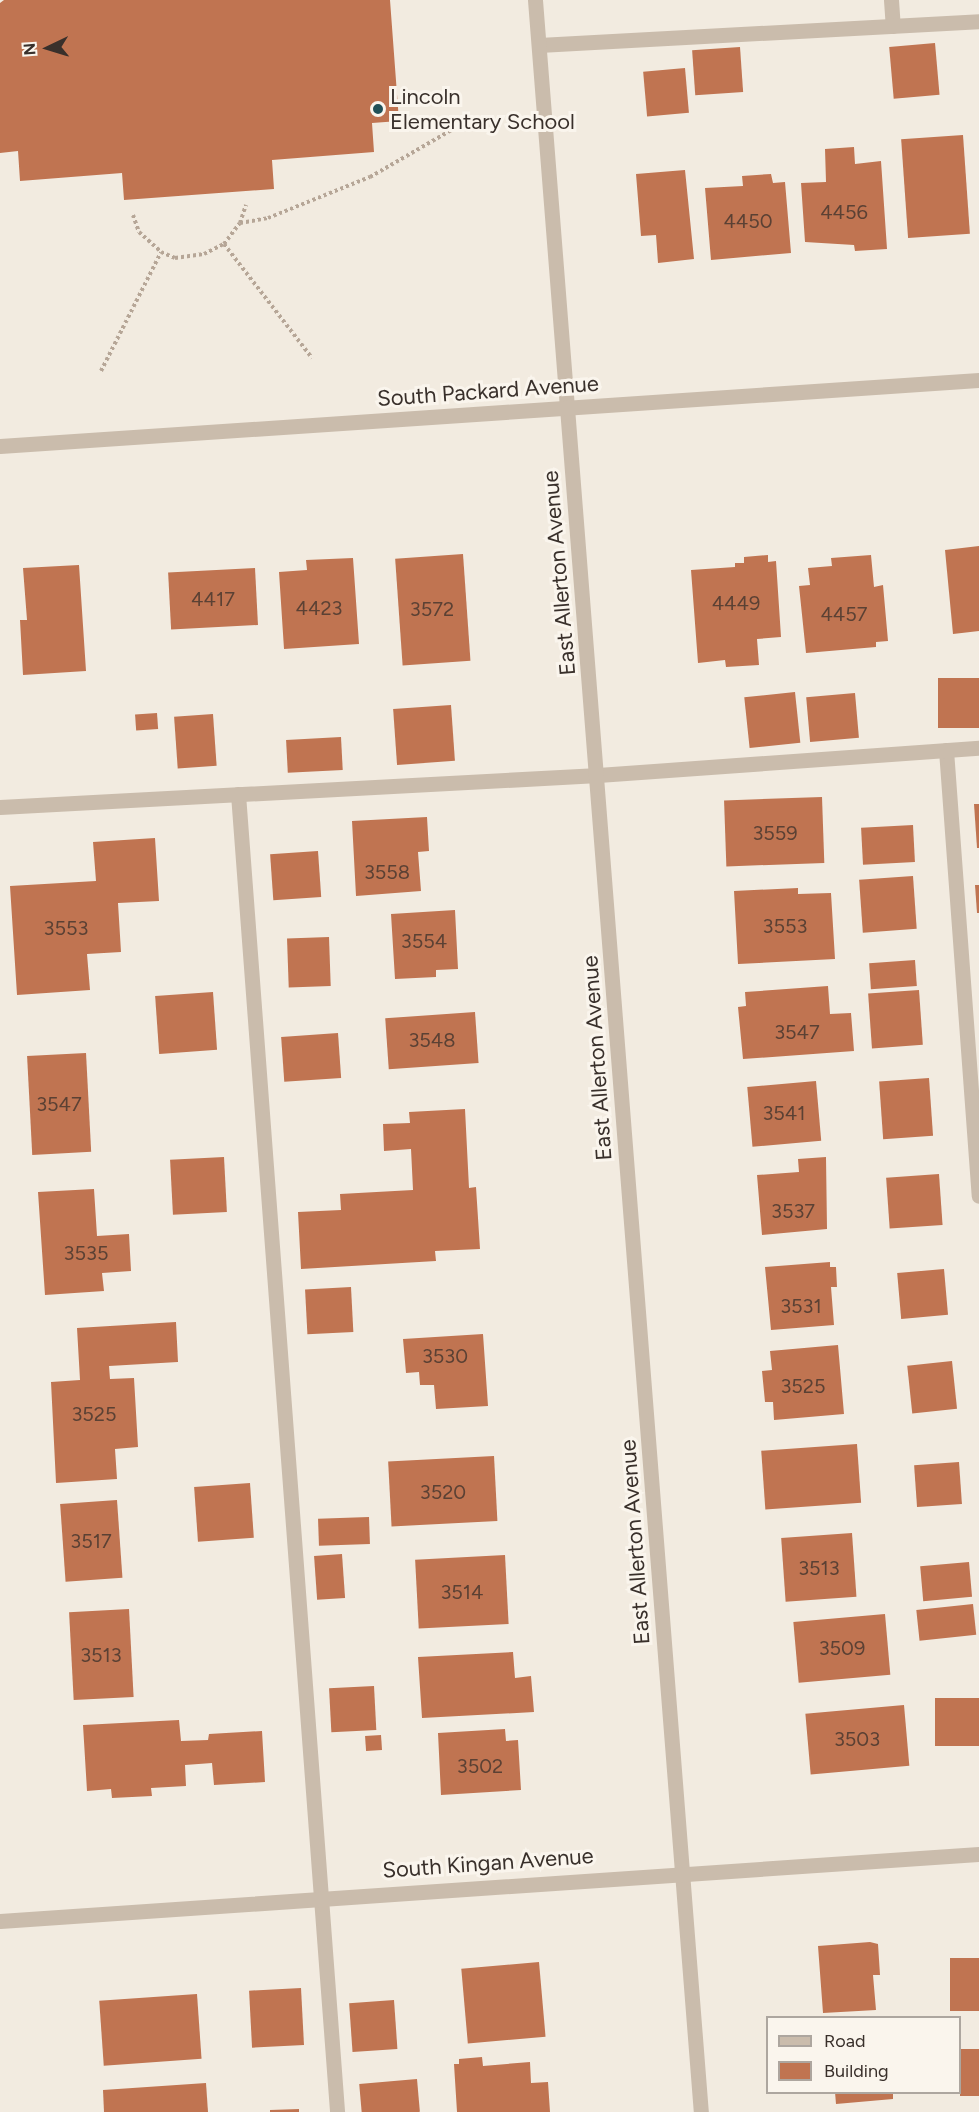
<!DOCTYPE html>
<html>
<head>
<meta charset="utf-8">
<style>
	body { margin:0 }
	#map { position:relative; width:979px; height:2112px; overflow:hidden; background:#f2ebe0; font-family:Figtree,sans-serif }
	div>[style] { position:absolute }
	.building>* { inset:0; background:#c07451; transform-origin:0 0 }
	.path>* { height:4px; margin-top:-2px; transform-origin:0; background:repeating-linear-gradient(90deg,#b6a697 0 3px,transparent 0 6px) }
	.service>* { height:15px; margin:-7.5px; padding:0 7.5px; transform-origin:7.5px; border-radius:7.5px; background:#cabcac }
	.minor>* { height:15px; margin:-7.5px; padding:0 7.5px; transform-origin:7.5px; border-radius:7.5px; background:#cabcac }
	.tertiary>* { height:15px; margin:-7.5px; padding:0 7.5px; transform-origin:7.5px; border-radius:7.5px; background:#cabcac }
	.dots>* { width:16px; height:16px; translate:-50% -50%; box-sizing:border-box; border:3px solid #faf5ed; border-radius:50% }
	span { translate:-50% -50%; white-space:nowrap; text-align:center; line-height:1.15; -webkit-text-stroke:6px #faf5ed; paint-order:stroke }
	.number-label { font-size:20px; color:#5b4134 }
	.number-label span { -webkit-text-stroke-width:0 }
	.poi-label { font-size:22px; color:#39302b }
	.left { translate:0 -50%; text-align:left }
	.street-label { font-size:22px; color:#39302b }
	.legend { position:absolute; left:766px; top:2016px; width:195px; height:78px; box-sizing:border-box; background:#faf5ed; border:2px solid #ada69f; margin:0; padding:8px 10px; list-style:none; font-size:18px; color:#39302b }
	.legend li { display:flex; align-items:center; gap:12px; height:30px }
	.legend b { width:30px; border:2px solid #ada69f }
	.north { position:absolute; left:18px; top:18px; width:60px; height:60px; -webkit-text-stroke:4px #faf5ed; paint-order:stroke; rotate:266deg; font-size:16px; font-weight:700; line-height:24px; text-align:center; color:#39302b }
	.north::after { content:''; display:block; margin:auto; width:21px; height:27px; background:#39302b; clip-path:polygon(50% 0,100% 100%,50% 72%,0 100%) }
</style>
</head>
<body>
<div id="map">
	<div class="building">
		<div style="clip-path:polygon(4px 0,390px 0,399px 121px,372px 123px,374px 152px,272px 160px,274px 189px,124px 200px,122px 173px,20px 181px,18px 151px,0 153px,0 3px)"></div>
		<div style="left:935px;top:43px;width:52px;height:46px;rotate:85deg"></div>
		<div style="left:740px;top:47px;width:45px;height:48px;rotate:86deg"></div>
		<div style="left:685px;top:68px;width:45px;height:42px;rotate:85deg"></div>
		<div style="left:963px;top:135px;width:99px;height:62px;rotate:86deg"></div>
		<div style="clip-path:polygon(854px 147px,855px 164px,881px 161px,887px 249px,855px 251px,854px 245px,805px 242px,801px 183px,826px 182px,825px 149px)"></div>
		<div style="clip-path:polygon(685px 170px,694px 259px,658px 263px,656px 235px,641px 236px,636px 174px)"></div>
		<div style="clip-path:polygon(771px 174px,773px 183px,785px 182px,791px 253px,711px 260px,705px 188px,743px 186px,742px 176px)"></div>
		<div style="clip-path:polygon(979px 546px,979px 631px,953px 634px,945px 550px)"></div>
		<div style="left:463px;top:554px;width:107px;height:68px;rotate:86deg"></div>
		<div style="clip-path:polygon(768px 555px,768px 562px,776px 561px,781px 637px,757px 639px,759px 665px,726px 667px,725px 660px,698px 663px,691px 570px,735px 567px,735px 563px,744px 563px,744px 557px)"></div>
		<div style="clip-path:polygon(871px 555px,874px 587px,883px 585px,888px 641px,876px 642px,876px 647px,806px 653px,799px 586px,810px 585px,808px 568px,832px 566px,831px 558px)"></div>
		<div style="clip-path:polygon(353px 558px,359px 644px,284px 649px,279px 572px,307px 570px,306px 560px)"></div>
		<div style="clip-path:polygon(79px 565px,86px 671px,23px 675px,20px 620px,27px 620px,23px 568px)"></div>
		<div style="left:255px;top:568px;width:57px;height:87px;rotate:87deg"></div>
		<div style="left:979px;top:678px;width:50px;height:41px;rotate:90deg"></div>
		<div style="left:795px;top:692px;width:51px;height:51px;rotate:84deg"></div>
		<div style="left:855px;top:693px;width:45px;height:49px;rotate:85deg"></div>
		<div style="left:451px;top:705px;width:56px;height:58px;rotate:86deg"></div>
		<div style="left:157px;top:713px;width:16px;height:22px;rotate:86deg"></div>
		<div style="left:213px;top:714px;width:52px;height:39px;rotate:86deg"></div>
		<div style="left:341px;top:737px;width:33px;height:55px;rotate:87deg"></div>
		<div style="left:822px;top:797px;width:66px;height:98px;rotate:88deg"></div>
		<div style="clip-path:polygon(974px 804px,979px 804px,979px 848px,977px 848px)"></div>
		<div style="clip-path:polygon(427px 817px,429px 851px,418px 852px,421px 891px,356px 896px,352px 821px)"></div>
		<div style="left:913px;top:825px;width:37px;height:52px;rotate:87deg"></div>
		<div style="clip-path:polygon(155px 838px,159px 901px,118px 903px,121px 952px,87px 954px,90px 990px,17px 995px,10px 886px,96px 881px,93px 842px)"></div>
		<div style="left:318px;top:851px;width:46px;height:48px;rotate:86deg"></div>
		<div style="left:913px;top:876px;width:53px;height:54px;rotate:86deg"></div>
		<div style="clip-path:polygon(975px 885px,979px 885px,979px 913px,977px 913px)"></div>
		<div style="clip-path:polygon(798px 888px,798px 894px,831px 893px,835px 959px,738px 964px,734px 891px)"></div>
		<div style="clip-path:polygon(455px 910px,458px 969px,436px 970px,436px 977px,395px 979px,391px 914px)"></div>
		<div style="left:329px;top:937px;width:49px;height:42px;rotate:88deg"></div>
		<div style="left:915px;top:960px;width:26px;height:46px;rotate:86deg"></div>
		<div style="clip-path:polygon(828px 986px,830px 1014px,851px 1013px,854px 1051px,743px 1059px,738px 1007px,746px 1006px,745px 992px)"></div>
		<div style="left:919px;top:990px;width:55px;height:51px;rotate:86deg"></div>
		<div style="left:213px;top:992px;width:58px;height:58px;rotate:86deg"></div>
		<div style="left:475px;top:1012px;width:51px;height:90px;rotate:86deg"></div>
		<div style="left:338px;top:1033px;width:45px;height:57px;rotate:86deg"></div>
		<div style="left:86px;top:1053px;width:99px;height:59px;rotate:87deg"></div>
		<div style="left:929px;top:1078px;width:58px;height:50px;rotate:86deg"></div>
		<div style="left:816px;top:1081px;width:60px;height:69px;rotate:85deg"></div>
		<div style="clip-path:polygon(465px 1109px,469px 1188px,476px 1187px,480px 1249px,435px 1251px,436px 1261px,301px 1269px,298px 1212px,341px 1210px,340px 1194px,413px 1190px,411px 1149px,384px 1151px,383px 1124px,410px 1123px,409px 1112px)"></div>
		<div style="left:224px;top:1157px;width:55px;height:54px;rotate:87deg"></div>
		<div style="clip-path:polygon(826px 1157px,827px 1229px,762px 1235px,757px 1175px,799px 1172px,798px 1159px)"></div>
		<div style="left:939px;top:1174px;width:51px;height:53px;rotate:86deg"></div>
		<div style="clip-path:polygon(94px 1189px,97px 1236px,129px 1234px,131px 1271px,102px 1273px,104px 1291px,45px 1295px,38px 1192px)"></div>
		<div style="clip-path:polygon(830px 1262px,830px 1267px,836px 1267px,837px 1287px,831px 1287px,834px 1325px,771px 1330px,765px 1267px)"></div>
		<div style="left:944px;top:1269px;width:46px;height:47px;rotate:85deg"></div>
		<div style="left:351px;top:1287px;width:45px;height:46px;rotate:87deg"></div>
		<div style="clip-path:polygon(176px 1322px,178px 1362px,109px 1366px,110px 1379px,134px 1378px,138px 1447px,115px 1449px,117px 1479px,56px 1483px,51px 1382px,80px 1380px,77px 1328px)"></div>
		<div style="clip-path:polygon(483px 1334px,488px 1406px,436px 1409px,434px 1385px,420px 1385px,419px 1372px,406px 1373px,403px 1339px)"></div>
		<div style="clip-path:polygon(838px 1345px,844px 1414px,774px 1420px,773px 1402px,765px 1402px,762px 1371px,772px 1370px,770px 1351px)"></div>
		<div style="left:952px;top:1361px;width:48px;height:45px;rotate:84deg"></div>
		<div style="left:857px;top:1444px;width:59px;height:96px;rotate:86deg"></div>
		<div style="left:494px;top:1456px;width:65px;height:106px;rotate:87deg"></div>
		<div style="left:959px;top:1462px;width:42px;height:45px;rotate:86deg"></div>
		<div style="left:250px;top:1483px;width:55px;height:56px;rotate:86deg"></div>
		<div style="left:117px;top:1500px;width:78px;height:57px;rotate:86deg"></div>
		<div style="left:369px;top:1517px;width:27px;height:51px;rotate:88deg"></div>
		<div style="left:852px;top:1533px;width:64px;height:71px;rotate:86deg"></div>
		<div style="left:342px;top:1554px;width:44px;height:28px;rotate:86deg"></div>
		<div style="left:505px;top:1555px;width:69px;height:90px;rotate:87deg"></div>
		<div style="left:969px;top:1562px;width:35px;height:49px;rotate:85deg"></div>
		<div style="left:973px;top:1604px;width:31px;height:57px;rotate:84deg"></div>
		<div style="left:129px;top:1609px;width:88px;height:60px;rotate:87deg"></div>
		<div style="left:885px;top:1614px;width:61px;height:92px;rotate:85deg"></div>
		<div style="clip-path:polygon(513px 1652px,515px 1678px,531px 1676px,534px 1712px,422px 1718px,418px 1657px)"></div>
		<div style="left:374px;top:1686px;width:44px;height:45px;rotate:87deg"></div>
		<div style="left:979px;top:1698px;width:48px;height:44px;rotate:90deg"></div>
		<div style="left:904px;top:1705px;width:61px;height:99px;rotate:85deg"></div>
		<div style="clip-path:polygon(179px 1720px,181px 1741px,208px 1740px,209px 1734px,262px 1731px,265px 1782px,214px 1785px,212px 1763px,185px 1765px,186px 1786px,151px 1788px,152px 1796px,112px 1798px,111px 1789px,87px 1791px,83px 1725px)"></div>
		<div style="clip-path:polygon(505px 1729px,506px 1741px,518px 1740px,521px 1790px,441px 1795px,438px 1733px)"></div>
		<div style="left:381px;top:1735px;width:15px;height:16px;rotate:86deg"></div>
		<div style="clip-path:polygon(870px 1942px,878px 1944px,880px 1975px,873px 1975px,876px 2010px,823px 2013px,818px 1946px)"></div>
		<div style="left:979px;top:1958px;width:53px;height:29px;rotate:90deg"></div>
		<div style="left:539px;top:1962px;width:75px;height:78px;rotate:85deg"></div>
		<div style="left:301px;top:1988px;width:57px;height:52px;rotate:87deg"></div>
		<div style="left:197px;top:1994px;width:65px;height:98px;rotate:86deg"></div>
		<div style="left:394px;top:2000px;width:49px;height:45px;rotate:86deg"></div>
		<div style="left:979px;top:2049px;width:47px;height:19px;rotate:90deg"></div>
		<div style="clip-path:polygon(482px 2057px,483px 2066px,530px 2062px,531px 2083px,548px 2082px,550px 2112px,457px 2112px,454px 2064px,459px 2064px,459px 2059px)"></div>
		<div style="left:417px;top:2079px;width:33px;height:58px;rotate:85deg"></div>
		<div style="clip-path:polygon(206px 2083px,208px 2112px,104px 2112px,103px 2090px)"></div>
		<div style="clip-path:polygon(835px 2092px,893px 2092px,893px 2099px,836px 2104px)"></div>
		<div style="clip-path:polygon(299px 2109px,299px 2112px,270px 2112px,270px 2110px)"></div>
	</div>
	<div class="path">
		<div style="left:133px;top:215px;width:18px;rotate:71deg"></div>
		<div style="left:139px;top:232px;width:30px;rotate:42deg"></div>
		<div style="left:161px;top:252px;width:15px;rotate:23deg"></div>
		<div style="left:175px;top:258px;width:29px;rotate:-8deg"></div>
		<div style="left:204px;top:254px;width:22px;rotate:-27deg"></div>
		<div style="left:224px;top:244px;width:26px;rotate:-53deg"></div>
		<div style="left:240px;top:223px;width:19px;rotate:-72deg"></div>
		<div style="left:240px;top:223px;width:28px;rotate:-10deg"></div>
		<div style="left:268px;top:218px;width:110px;rotate:-21.9deg"></div>
		<div style="left:370px;top:177px;width:98px;rotate:-30deg"></div>
		<div style="left:224px;top:244px;width:144px;rotate:52.3deg"></div>
		<div style="left:101px;top:371px;width:133px;rotate:-63.2deg"></div>
	</div>
	<div class="service">
		<div style="left:891px;top:0;width:26px;rotate:86deg"></div>
		<div style="left:539px;top:45px;width:441px;rotate:-3.1deg"></div>
		<div style="left:946px;top:750px;width:447px;rotate:85.8deg"></div>
		<div style="left:238px;top:794px;width:1322px;rotate:85.7deg"></div>
		<div style="left:0;top:807px;width:599px;rotate:-3.06deg"></div>
		<div style="left:598px;top:775px;width:382px;rotate:-4.1deg"></div>
	</div>
	<div class="minor">
		<div style="left:535px;top:0;width:2119px;rotate:85.51deg"></div>
		<div style="left:0;top:1921px;width:981px;rotate:-3.92deg"></div>
	</div>
	<div class="tertiary">
		<div style="left:0;top:446px;width:981px;rotate:-3.86deg"></div>
	</div>
	<div class="dots">
		<div style="left:378px;top:109px;background:#225158"></div>
	</div>
	<div class="number-label">
		<span style="left:844px;top:212px">4456</span>
		<span style="left:748px;top:221px">4450</span>
		<span style="left:213px;top:599px">4417</span>
		<span style="left:736px;top:603px">4449</span>
		<span style="left:319px;top:608px">4423</span>
		<span style="left:432px;top:609px">3572</span>
		<span style="left:844px;top:614px">4457</span>
		<span style="left:775px;top:833px">3559</span>
		<span style="left:387px;top:872px">3558</span>
		<span style="left:785px;top:926px">3553</span>
		<span style="left:66px;top:928px">3553</span>
		<span style="left:424px;top:941px">3554</span>
		<span style="left:797px;top:1032px">3547</span>
		<span style="left:432px;top:1040px">3548</span>
		<span style="left:59px;top:1104px">3547</span>
		<span style="left:784px;top:1113px">3541</span>
		<span style="left:793px;top:1211px">3537</span>
		<span style="left:86px;top:1253px">3535</span>
		<span style="left:801px;top:1306px">3531</span>
		<span style="left:445px;top:1356px">3530</span>
		<span style="left:803px;top:1386px">3525</span>
		<span style="left:94px;top:1414px">3525</span>
		<span style="left:443px;top:1492px">3520</span>
		<span style="left:91px;top:1541px">3517</span>
		<span style="left:819px;top:1568px">3513</span>
		<span style="left:462px;top:1592px">3514</span>
		<span style="left:842px;top:1648px">3509</span>
		<span style="left:101px;top:1655px">3513</span>
		<span style="left:857px;top:1739px">3503</span>
		<span style="left:480px;top:1766px">3502</span>
	</div>
	<div class="poi-label">
		<span class="left" style="left:390px;top:109px">Lincoln<br>Elementary School</span>
	</div>
	<div class="street-label">
		<span style="left:488px;top:391px;rotate:-4deg">South Packard Avenue</span>
		<span style="left:559px;top:573px;rotate:-95deg">East Allerton Avenue</span>
		<span style="left:597px;top:1058px;rotate:-94deg">East Allerton Avenue</span>
		<span style="left:635px;top:1542px;rotate:-94deg">East Allerton Avenue</span>
		<span style="left:488px;top:1863px;rotate:-4deg">South Kingan Avenue</span>
	</div>
	<ul class="legend">
	<li><b style="height:8px;background:#cabcac"></b>Road</li>
	<li><b style="height:16px;background:#c07451"></b>Building</li>
	</ul>
	<div class="north">N</div>
</div>
</body>
</html>
